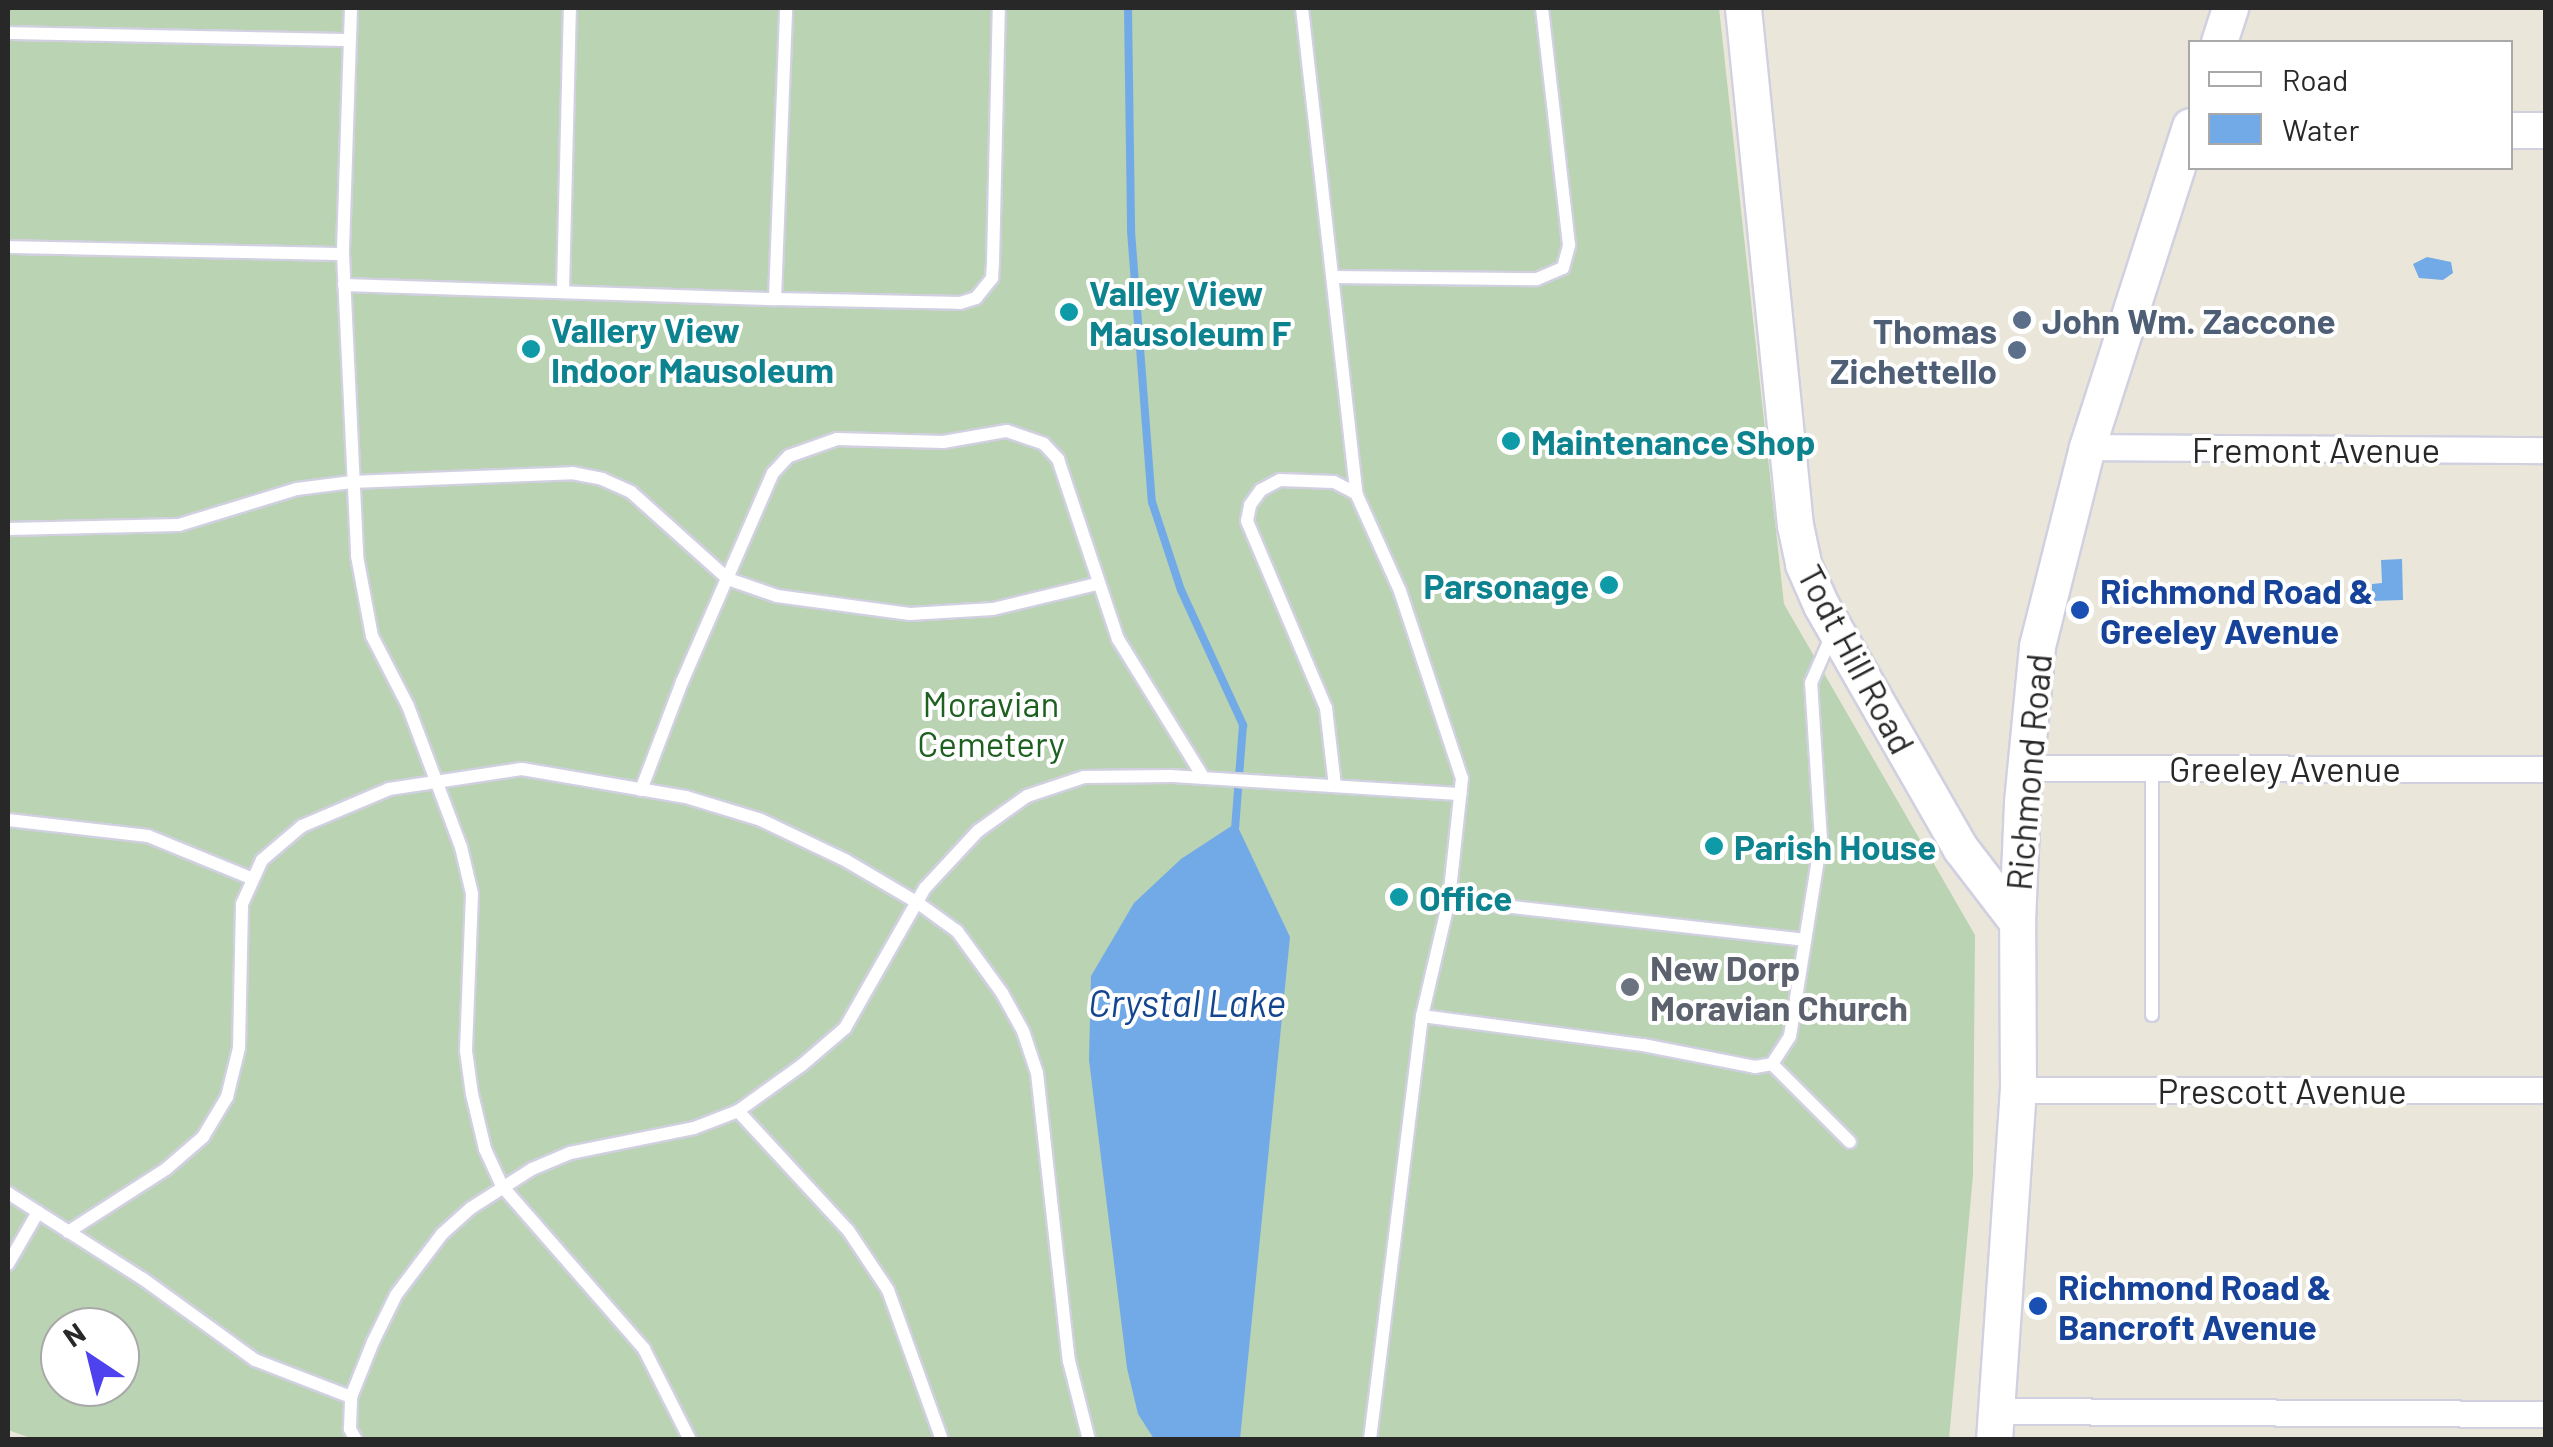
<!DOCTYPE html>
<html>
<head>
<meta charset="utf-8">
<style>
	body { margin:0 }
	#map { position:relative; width:2553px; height:1447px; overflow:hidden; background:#eae7da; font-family:Barlow,sans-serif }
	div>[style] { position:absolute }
	.cemetery>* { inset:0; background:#bad3b3 }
	.water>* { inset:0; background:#72aae7 }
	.stream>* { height:8px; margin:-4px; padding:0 4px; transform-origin:4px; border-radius:4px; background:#72aae7 }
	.roads { filter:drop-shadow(2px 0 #d1d0e0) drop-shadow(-2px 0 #d1d0e0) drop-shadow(0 2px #d1d0e0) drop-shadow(0 -2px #d1d0e0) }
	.lane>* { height:12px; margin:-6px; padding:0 6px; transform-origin:6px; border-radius:6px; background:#fff }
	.street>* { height:25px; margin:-12.5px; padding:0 12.5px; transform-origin:12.5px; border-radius:12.5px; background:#fff }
	.secondary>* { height:35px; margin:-17.5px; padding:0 17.5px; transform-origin:17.5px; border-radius:17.5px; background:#fff }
	.dots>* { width:28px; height:28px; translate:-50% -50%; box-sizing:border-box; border:5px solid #fff; border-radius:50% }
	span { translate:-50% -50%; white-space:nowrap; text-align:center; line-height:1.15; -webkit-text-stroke:8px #fff; paint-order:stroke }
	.culture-label { font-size:35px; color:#0d838f; font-weight:700 }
	.left { translate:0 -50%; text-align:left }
	.right { translate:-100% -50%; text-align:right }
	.service-label { font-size:35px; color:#4e5e75; font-weight:700 }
	.street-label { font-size:35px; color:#282828 }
	.transit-label { font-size:35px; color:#164399; font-weight:700 }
	.park-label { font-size:35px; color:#1d6020 }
	.worship-label { font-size:35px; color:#5b616d; font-weight:700 }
	.water-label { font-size:38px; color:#144690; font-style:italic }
	.frame { position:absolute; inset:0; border:10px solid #282828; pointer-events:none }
	.legend { position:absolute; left:2188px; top:40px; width:325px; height:130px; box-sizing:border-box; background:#fff; border:2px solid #a9a9a9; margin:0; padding:12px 18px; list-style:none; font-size:30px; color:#282828 }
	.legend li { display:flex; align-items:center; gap:20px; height:50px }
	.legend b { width:50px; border:2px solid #a9a9a9 }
	.north { position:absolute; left:40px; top:1307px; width:100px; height:100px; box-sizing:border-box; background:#fff; border:2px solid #a9a9a9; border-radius:50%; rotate:325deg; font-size:28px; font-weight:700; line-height:40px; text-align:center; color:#282828 }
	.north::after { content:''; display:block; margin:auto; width:35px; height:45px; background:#4e42ef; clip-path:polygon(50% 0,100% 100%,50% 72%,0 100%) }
</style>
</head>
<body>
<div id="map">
	<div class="cemetery">
		<div style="clip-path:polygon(evenodd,8px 8px,1719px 8px,1784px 604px,1975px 935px,1973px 1175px,1949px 1439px,36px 1440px,8px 1430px,8px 8px,60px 1327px,120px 1327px,120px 1387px,60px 1387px,60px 1327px)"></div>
	</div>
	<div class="water">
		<div style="clip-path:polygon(2427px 257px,2451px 262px,2453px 273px,2443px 280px,2419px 278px,2413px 264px)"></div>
		<div style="clip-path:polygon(2402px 559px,2403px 600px,2372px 601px,2372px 584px,2382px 583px,2381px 560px)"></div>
		<div style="clip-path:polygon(1236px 823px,1290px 937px,1240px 1439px,1154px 1439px,1138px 1414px,1127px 1368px,1089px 1060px,1091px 976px,1134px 903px,1181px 859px)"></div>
	</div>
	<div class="stream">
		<div style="left:1128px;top:8px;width:223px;rotate:89.2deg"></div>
		<div style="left:1131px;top:231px;width:272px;rotate:85.6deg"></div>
		<div style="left:1152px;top:502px;width:93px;rotate:71.8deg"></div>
		<div style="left:1181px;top:590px;width:149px;rotate:65.3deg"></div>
		<div style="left:1243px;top:725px;width:103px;rotate:94.4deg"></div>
	</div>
	<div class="roads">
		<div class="lane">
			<div style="left:351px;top:8px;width:246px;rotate:91.9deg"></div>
			<div style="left:343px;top:254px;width:302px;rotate:87.3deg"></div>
			<div style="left:357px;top:556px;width:81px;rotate:79.4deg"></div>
			<div style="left:372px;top:636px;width:79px;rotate:62.8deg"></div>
			<div style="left:408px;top:706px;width:151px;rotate:69.4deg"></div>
			<div style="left:461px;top:847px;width:48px;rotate:76.8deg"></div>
			<div style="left:472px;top:894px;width:157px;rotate:92.2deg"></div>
			<div style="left:466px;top:1051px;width:43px;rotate:82.1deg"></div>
			<div style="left:472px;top:1094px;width:57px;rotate:76.7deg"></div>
			<div style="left:485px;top:1149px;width:41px;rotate:65.3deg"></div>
			<div style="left:502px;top:1186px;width:216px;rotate:48.9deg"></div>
			<div style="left:644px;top:1349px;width:102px;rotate:63.2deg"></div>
			<div style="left:1302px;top:8px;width:488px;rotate:83.6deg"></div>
			<div style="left:8px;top:33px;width:342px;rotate:1.2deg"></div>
			<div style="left:8px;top:247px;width:335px;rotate:1.2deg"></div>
			<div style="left:1333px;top:277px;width:204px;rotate:0.6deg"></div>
			<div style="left:1537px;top:279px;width:28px;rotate:-23deg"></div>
			<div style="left:1563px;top:268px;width:24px;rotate:-75deg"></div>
			<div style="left:1569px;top:245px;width:239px;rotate:-96.5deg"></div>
			<div style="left:344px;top:285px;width:431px;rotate:1.9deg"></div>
			<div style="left:775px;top:299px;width:185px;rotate:1.2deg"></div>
			<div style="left:960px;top:303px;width:17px;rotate:-17deg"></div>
			<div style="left:976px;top:298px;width:26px;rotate:-51deg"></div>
			<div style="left:992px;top:278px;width:14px;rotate:-86deg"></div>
			<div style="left:993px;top:264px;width:256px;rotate:-88.7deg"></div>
			<div style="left:563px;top:290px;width:282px;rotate:-88.6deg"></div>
			<div style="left:775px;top:299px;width:291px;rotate:-87.8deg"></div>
			<div style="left:8px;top:529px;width:171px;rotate:-1.3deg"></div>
			<div style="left:179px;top:525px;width:123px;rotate:-17deg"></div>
			<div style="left:297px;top:489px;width:55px;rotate:-7.3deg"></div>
			<div style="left:352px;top:482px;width:220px;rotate:-2.3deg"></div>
			<div style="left:572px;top:473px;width:31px;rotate:11deg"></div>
			<div style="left:602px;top:479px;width:32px;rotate:24deg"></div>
			<div style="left:631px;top:492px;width:130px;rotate:41.9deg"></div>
			<div style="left:728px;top:579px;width:52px;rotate:19.1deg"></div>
			<div style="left:777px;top:596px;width:134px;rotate:7.7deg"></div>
			<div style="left:910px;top:614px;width:83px;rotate:-3.4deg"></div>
			<div style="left:993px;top:609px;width:106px;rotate:-13.6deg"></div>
			<div style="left:1335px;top:786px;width:79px;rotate:-96.6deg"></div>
			<div style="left:1326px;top:708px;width:203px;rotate:-112.9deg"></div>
			<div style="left:1247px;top:521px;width:16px;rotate:-79deg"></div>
			<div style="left:1250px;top:505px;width:19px;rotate:-54deg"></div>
			<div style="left:1261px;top:490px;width:21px;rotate:-28deg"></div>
			<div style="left:1280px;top:480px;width:54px;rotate:2.1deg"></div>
			<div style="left:1334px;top:482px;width:25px;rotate:27deg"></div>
			<div style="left:1356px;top:493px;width:107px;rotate:65.8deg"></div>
			<div style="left:1400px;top:591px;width:197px;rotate:71.7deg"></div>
			<div style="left:1462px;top:778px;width:123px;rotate:96.1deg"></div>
			<div style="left:1449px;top:900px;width:119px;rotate:103.1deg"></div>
			<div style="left:1422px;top:1016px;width:427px;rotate:97deg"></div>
			<div style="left:641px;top:790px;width:116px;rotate:-69.2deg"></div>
			<div style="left:682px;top:682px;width:228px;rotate:-66.5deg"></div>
			<div style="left:773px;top:473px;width:23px;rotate:-47deg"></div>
			<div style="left:789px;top:456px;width:51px;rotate:-19.5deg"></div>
			<div style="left:837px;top:439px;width:106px;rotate:1.6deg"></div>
			<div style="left:943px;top:442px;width:65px;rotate:-9.8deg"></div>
			<div style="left:1007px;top:431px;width:39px;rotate:19deg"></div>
			<div style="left:1044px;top:444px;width:21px;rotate:47deg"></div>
			<div style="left:1058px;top:459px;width:190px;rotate:71.6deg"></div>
			<div style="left:1118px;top:639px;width:163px;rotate:58.3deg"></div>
			<div style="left:8px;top:820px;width:141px;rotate:6.5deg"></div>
			<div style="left:148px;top:836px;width:111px;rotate:22.2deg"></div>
			<div style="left:1449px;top:900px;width:358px;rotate:6.4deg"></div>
			<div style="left:2152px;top:1015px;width:247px;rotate:-90deg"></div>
			<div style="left:1422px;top:1016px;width:223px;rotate:7.5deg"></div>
			<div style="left:1643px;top:1045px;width:114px;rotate:11.1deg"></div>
			<div style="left:1755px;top:1067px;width:17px;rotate:-10deg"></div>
			<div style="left:1772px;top:1064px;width:33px;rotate:-57deg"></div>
			<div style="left:1790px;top:1036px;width:198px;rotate:-81deg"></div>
			<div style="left:1821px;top:840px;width:157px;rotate:-93.6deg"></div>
			<div style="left:1811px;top:683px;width:52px;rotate:-66.4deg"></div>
			<div style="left:1772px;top:1064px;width:110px;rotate:45deg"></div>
			<div style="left:738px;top:1111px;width:162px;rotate:47.3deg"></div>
			<div style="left:848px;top:1230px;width:72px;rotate:56.3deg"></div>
			<div style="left:888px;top:1290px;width:159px;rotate:70.2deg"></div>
			<div style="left:8px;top:1193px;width:160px;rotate:32.5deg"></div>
			<div style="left:143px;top:1279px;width:138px;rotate:35.9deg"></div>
			<div style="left:255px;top:1360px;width:103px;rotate:21.1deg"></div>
			<div style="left:68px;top:1232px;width:117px;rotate:-32.7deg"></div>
			<div style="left:166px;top:1169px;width:49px;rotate:-40.9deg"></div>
			<div style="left:203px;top:1137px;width:47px;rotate:-59deg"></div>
			<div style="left:227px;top:1097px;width:50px;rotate:-76.2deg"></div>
			<div style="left:239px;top:1048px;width:144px;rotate:-88.8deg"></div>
			<div style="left:242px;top:904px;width:48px;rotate:-65.6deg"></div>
			<div style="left:262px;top:860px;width:52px;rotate:-40.4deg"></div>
			<div style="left:302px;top:826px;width:95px;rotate:-23deg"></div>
			<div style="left:389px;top:789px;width:134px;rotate:-8.6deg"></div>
			<div style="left:522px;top:769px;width:166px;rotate:9.7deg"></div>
			<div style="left:686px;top:797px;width:78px;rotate:17deg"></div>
			<div style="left:761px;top:820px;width:93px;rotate:25.5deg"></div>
			<div style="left:845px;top:860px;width:85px;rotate:30.5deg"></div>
			<div style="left:918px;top:903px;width:48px;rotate:35.7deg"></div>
			<div style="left:957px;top:931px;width:77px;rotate:54deg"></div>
			<div style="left:1002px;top:993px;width:43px;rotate:61.1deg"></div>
			<div style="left:1023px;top:1031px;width:44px;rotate:71.6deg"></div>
			<div style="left:1037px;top:1073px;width:290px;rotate:83.7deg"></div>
			<div style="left:1069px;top:1361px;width:81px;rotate:75.8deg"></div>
			<div style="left:8px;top:1264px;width:60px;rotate:-60deg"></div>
			<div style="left:356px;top:1440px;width:13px;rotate:-119deg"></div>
			<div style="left:350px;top:1429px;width:32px;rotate:-88deg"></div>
			<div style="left:351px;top:1397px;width:59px;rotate:-68.2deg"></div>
			<div style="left:373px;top:1342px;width:52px;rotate:-63.9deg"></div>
			<div style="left:396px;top:1295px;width:76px;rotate:-53deg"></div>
			<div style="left:442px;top:1234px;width:39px;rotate:-42deg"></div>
			<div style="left:471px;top:1208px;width:72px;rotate:-32.6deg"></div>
			<div style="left:532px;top:1169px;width:41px;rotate:-22.8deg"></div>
			<div style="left:570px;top:1153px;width:126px;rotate:-11.4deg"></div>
			<div style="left:694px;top:1128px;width:47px;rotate:-21.1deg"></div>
			<div style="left:738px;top:1111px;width:79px;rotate:-35.7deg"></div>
			<div style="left:802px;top:1065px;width:57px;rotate:-40.7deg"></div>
			<div style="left:845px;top:1028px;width:161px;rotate:-60.3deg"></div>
			<div style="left:925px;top:888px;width:78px;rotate:-47.1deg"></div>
			<div style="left:978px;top:831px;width:60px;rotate:-35.5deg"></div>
			<div style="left:1027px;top:796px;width:60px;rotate:-18.4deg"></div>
			<div style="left:1084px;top:777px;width:87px;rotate:-0.7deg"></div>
			<div style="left:1171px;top:776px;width:290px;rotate:3.6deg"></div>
		</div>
		<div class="street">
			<div style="left:2087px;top:447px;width:459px;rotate:0.4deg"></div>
			<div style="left:2024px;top:768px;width:522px;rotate:0.11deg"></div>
			<div style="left:2018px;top:1090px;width:528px"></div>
			<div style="left:1996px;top:1411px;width:550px;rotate:0.31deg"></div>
		</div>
		<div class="secondary">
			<div style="left:1743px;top:8px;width:520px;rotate:84.26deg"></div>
			<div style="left:1795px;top:525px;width:40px;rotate:78deg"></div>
			<div style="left:1803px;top:564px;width:45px;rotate:66.3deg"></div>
			<div style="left:1821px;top:605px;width:281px;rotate:60.2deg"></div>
			<div style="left:1961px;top:849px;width:92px;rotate:52.5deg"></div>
			<div style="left:2219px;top:42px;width:36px;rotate:-72deg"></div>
			<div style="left:2510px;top:130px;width:36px"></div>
			<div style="left:1994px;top:1440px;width:351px;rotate:-86.1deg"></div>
			<div style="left:2018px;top:1090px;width:168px;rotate:-90.3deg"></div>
			<div style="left:2017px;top:922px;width:120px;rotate:-87.6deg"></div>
			<div style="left:2022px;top:802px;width:157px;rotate:-84.5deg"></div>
			<div style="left:2037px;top:646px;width:205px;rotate:-75.9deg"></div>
			<div style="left:2087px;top:447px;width:337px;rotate:-72.2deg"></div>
		</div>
	</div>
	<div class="dots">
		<div style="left:1069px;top:312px;background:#0f9aa8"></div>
		<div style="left:2022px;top:320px;background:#5c6f8a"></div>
		<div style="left:531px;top:349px;background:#0f9aa8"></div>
		<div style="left:2017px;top:350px;background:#5c6f8a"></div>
		<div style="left:1511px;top:441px;background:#0f9aa8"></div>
		<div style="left:1609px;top:585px;background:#0f9aa8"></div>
		<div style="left:2080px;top:610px;background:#1a4fb4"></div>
		<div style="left:1714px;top:846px;background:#0f9aa8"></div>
		<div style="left:1399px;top:897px;background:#0f9aa8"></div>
		<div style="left:1630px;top:987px;background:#6b7280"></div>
		<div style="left:2038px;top:1306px;background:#1a4fb4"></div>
	</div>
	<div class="culture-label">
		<span class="left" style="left:1089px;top:312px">Valley View<br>Mausoleum F</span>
		<span class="left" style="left:551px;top:349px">Vallery View<br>Indoor Mausoleum</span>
		<span class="left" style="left:1531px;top:441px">Maintenance Shop</span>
		<span class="right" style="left:1589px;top:585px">Parsonage</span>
		<span class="left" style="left:1734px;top:846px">Parish House</span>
		<span class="left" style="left:1419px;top:897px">Office</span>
	</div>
	<div class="service-label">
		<span class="left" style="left:2042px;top:320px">John Wm. Zaccone</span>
		<span class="right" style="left:1997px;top:350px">Thomas<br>Zichettello</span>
	</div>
	<div class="street-label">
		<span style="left:2316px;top:449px">Fremont Avenue</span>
		<span style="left:1857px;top:659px;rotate:62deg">Todt Hill Road</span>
		<span style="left:2285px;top:768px">Greeley Avenue</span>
		<span style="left:2028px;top:772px;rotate:-85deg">Richmond Road</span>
		<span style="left:2282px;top:1090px">Prescott Avenue</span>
	</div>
	<div class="transit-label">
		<span class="left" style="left:2100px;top:610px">Richmond Road &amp;<br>Greeley Avenue</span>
		<span class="left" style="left:2058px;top:1306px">Richmond Road &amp;<br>Bancroft Avenue</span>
	</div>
	<div class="park-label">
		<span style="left:991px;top:723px">Moravian<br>Cemetery</span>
	</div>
	<div class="worship-label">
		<span class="left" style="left:1650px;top:987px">New Dorp<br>Moravian Church</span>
	</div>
	<div class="water-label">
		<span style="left:1187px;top:1003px">Crystal Lake</span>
	</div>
	<div class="frame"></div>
	<ul class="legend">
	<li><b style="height:12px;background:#fff"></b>Road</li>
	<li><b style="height:28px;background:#72aae7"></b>Water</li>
	</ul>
	<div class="north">N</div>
</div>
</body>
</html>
